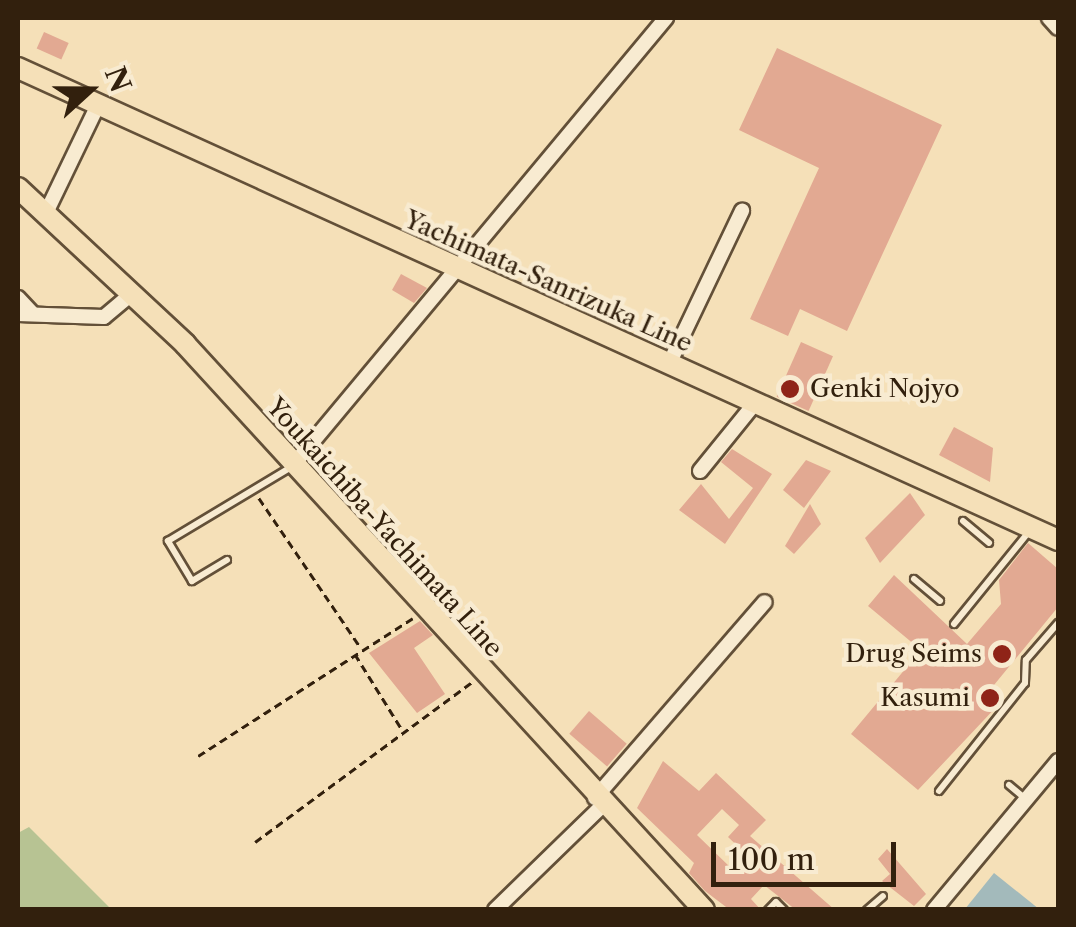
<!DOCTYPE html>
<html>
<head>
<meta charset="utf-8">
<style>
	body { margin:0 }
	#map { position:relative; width:1076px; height:927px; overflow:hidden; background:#f5e0b8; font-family:"Libre Caslon Text",serif }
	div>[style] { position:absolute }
	.green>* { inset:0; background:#b7c393 }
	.water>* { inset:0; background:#a3babb }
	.building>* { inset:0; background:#e2a992; transform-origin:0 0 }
	.path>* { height:2.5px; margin-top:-1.25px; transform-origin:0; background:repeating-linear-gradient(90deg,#32200d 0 8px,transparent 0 13px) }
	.roads { filter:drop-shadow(2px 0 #635038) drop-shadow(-2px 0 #635038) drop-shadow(0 2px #635038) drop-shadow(0 -2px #635038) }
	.service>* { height:6px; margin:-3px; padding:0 3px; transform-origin:3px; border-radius:3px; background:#f8ebd1 }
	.minor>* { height:14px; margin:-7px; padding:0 7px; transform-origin:7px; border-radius:7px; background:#f8ebd1 }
	.primary>* { height:20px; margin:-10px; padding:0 10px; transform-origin:10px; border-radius:10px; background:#f5e0b8 }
	.dots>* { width:28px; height:28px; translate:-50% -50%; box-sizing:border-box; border:5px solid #f8ebd1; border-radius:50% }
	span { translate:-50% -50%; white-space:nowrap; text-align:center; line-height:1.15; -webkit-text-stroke:9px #f8ebd1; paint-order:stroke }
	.street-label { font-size:25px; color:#32200d }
	.poi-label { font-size:25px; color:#32200d }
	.left { translate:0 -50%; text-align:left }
	.right { translate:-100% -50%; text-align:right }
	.frame { position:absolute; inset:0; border:20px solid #32200d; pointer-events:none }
	.north { position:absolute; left:40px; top:40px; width:100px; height:100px; -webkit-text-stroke:8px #f8ebd1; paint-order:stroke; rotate:69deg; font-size:28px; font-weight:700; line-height:40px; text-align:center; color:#32200d }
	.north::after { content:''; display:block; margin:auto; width:35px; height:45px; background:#32200d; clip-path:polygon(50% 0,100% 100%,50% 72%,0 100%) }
	.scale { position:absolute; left:711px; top:842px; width:185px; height:45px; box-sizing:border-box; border:5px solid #32200d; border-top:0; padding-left:12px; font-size:30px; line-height:35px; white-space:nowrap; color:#32200d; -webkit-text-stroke:8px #f8ebd1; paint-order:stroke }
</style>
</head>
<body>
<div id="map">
	<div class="green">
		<div style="clip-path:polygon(29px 827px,111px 909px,18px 909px,18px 833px)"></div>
	</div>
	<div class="water">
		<div style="clip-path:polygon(994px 873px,1039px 909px,965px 909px)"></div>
	</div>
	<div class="building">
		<div style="left:44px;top:32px;width:27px;height:18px;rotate:24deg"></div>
		<div style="clip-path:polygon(777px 48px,942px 125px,847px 331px,800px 309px,788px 336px,750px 319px,819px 168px,739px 130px)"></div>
		<div style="clip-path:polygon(401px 274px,427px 288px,414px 303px,392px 290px)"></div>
		<div style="left:801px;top:342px;width:35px;height:60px;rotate:24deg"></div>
		<div style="clip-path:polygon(954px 427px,993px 448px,990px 482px,939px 455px)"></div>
		<div style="clip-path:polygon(732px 449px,772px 474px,725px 544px,679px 510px,701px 484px,729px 519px,753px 488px,721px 462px)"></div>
		<div style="clip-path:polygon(806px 460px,831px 471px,804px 508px,783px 490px)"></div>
		<div style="clip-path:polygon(910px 493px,925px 515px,880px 563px,865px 538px)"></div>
		<div style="clip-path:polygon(810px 504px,821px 524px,794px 554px,785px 546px)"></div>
		<div style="clip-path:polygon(1028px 543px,1058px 569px,1058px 607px,994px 685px,999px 704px,918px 790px,851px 734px,921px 650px,868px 606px,894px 575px,967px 644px,1001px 604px,999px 580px)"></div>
		<div style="clip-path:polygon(420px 621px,433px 635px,414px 648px,445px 694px,417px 713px,369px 653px)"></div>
		<div style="left:589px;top:711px;width:50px;height:30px;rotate:41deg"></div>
		<div style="clip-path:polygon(evenodd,663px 761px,699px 791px,716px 773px,766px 820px,750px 836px,835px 910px,796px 910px,764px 885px,751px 899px,761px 910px,730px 910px,705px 891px,689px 873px,694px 863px,637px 808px,663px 761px,722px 809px,739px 825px,728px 837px,746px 854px,732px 869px,697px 835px,722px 809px)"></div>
		<div style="clip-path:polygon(887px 849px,926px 894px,914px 906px,882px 881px,890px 874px,878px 859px)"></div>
	</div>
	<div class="path">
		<div style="left:259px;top:498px;width:181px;rotate:55.8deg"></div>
		<div style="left:355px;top:654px;width:91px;rotate:58.1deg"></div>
		<div style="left:198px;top:756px;width:255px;rotate:-32.7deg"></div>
		<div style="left:255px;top:842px;width:270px;rotate:-36.4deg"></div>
	</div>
	<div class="roads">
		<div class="service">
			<div style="left:963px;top:521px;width:34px;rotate:40deg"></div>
			<div style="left:227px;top:560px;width:41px;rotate:149deg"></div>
			<div style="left:192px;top:581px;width:47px;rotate:-121deg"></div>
			<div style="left:168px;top:541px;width:146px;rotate:-31deg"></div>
			<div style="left:914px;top:579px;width:34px;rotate:40deg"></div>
			<div style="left:954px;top:624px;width:117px;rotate:-50.9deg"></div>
			<div style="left:1009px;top:785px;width:23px;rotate:40deg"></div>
			<div style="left:939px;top:791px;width:138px;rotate:-51.5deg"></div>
			<div style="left:1025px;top:683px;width:23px;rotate:-88deg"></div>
			<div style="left:1026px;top:660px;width:49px;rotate:-49.1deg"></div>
			<div style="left:768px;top:910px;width:11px;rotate:-45deg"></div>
			<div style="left:776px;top:902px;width:11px;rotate:45deg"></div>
			<div style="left:867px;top:910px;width:21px;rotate:-41deg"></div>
		</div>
		<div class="minor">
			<div style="left:1049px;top:18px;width:13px;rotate:48deg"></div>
			<div style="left:45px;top:215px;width:122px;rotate:-64.3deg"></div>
			<div style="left:18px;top:298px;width:21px;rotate:47deg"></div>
			<div style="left:18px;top:314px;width:86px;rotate:2deg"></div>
			<div style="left:104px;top:317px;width:34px;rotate:-40deg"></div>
			<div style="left:669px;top:364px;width:170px;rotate:-64.5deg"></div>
			<div style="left:294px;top:464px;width:581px;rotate:-50.17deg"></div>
			<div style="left:700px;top:471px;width:87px;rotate:-51deg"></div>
			<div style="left:595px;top:798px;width:259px;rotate:-49.1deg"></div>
			<div style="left:495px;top:910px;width:151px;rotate:-44.2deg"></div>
			<div style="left:934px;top:910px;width:194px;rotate:-50.2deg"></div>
		</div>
		<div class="primary">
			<div style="left:18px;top:68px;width:1142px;rotate:24.41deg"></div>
			<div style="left:18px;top:188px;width:229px;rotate:43deg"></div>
			<div style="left:185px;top:344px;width:768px;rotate:47.48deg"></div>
		</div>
	</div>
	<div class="dots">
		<div style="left:790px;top:389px;background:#8f2418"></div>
		<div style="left:1002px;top:654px;background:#8f2418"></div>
		<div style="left:990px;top:698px;background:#8f2418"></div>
	</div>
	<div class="street-label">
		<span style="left:548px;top:282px;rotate:24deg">Yachimata-Sanrizuka Line</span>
		<span style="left:384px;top:528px;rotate:48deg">Youkaichiba-Yachimata Line</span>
	</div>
	<div class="poi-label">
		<span class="left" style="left:810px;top:389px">Genki Nojyo</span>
		<span class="right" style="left:982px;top:654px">Drug Seims</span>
		<span class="right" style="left:970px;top:698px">Kasumi</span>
	</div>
	<div class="frame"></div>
	<div class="north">N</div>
	<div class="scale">100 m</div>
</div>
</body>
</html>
